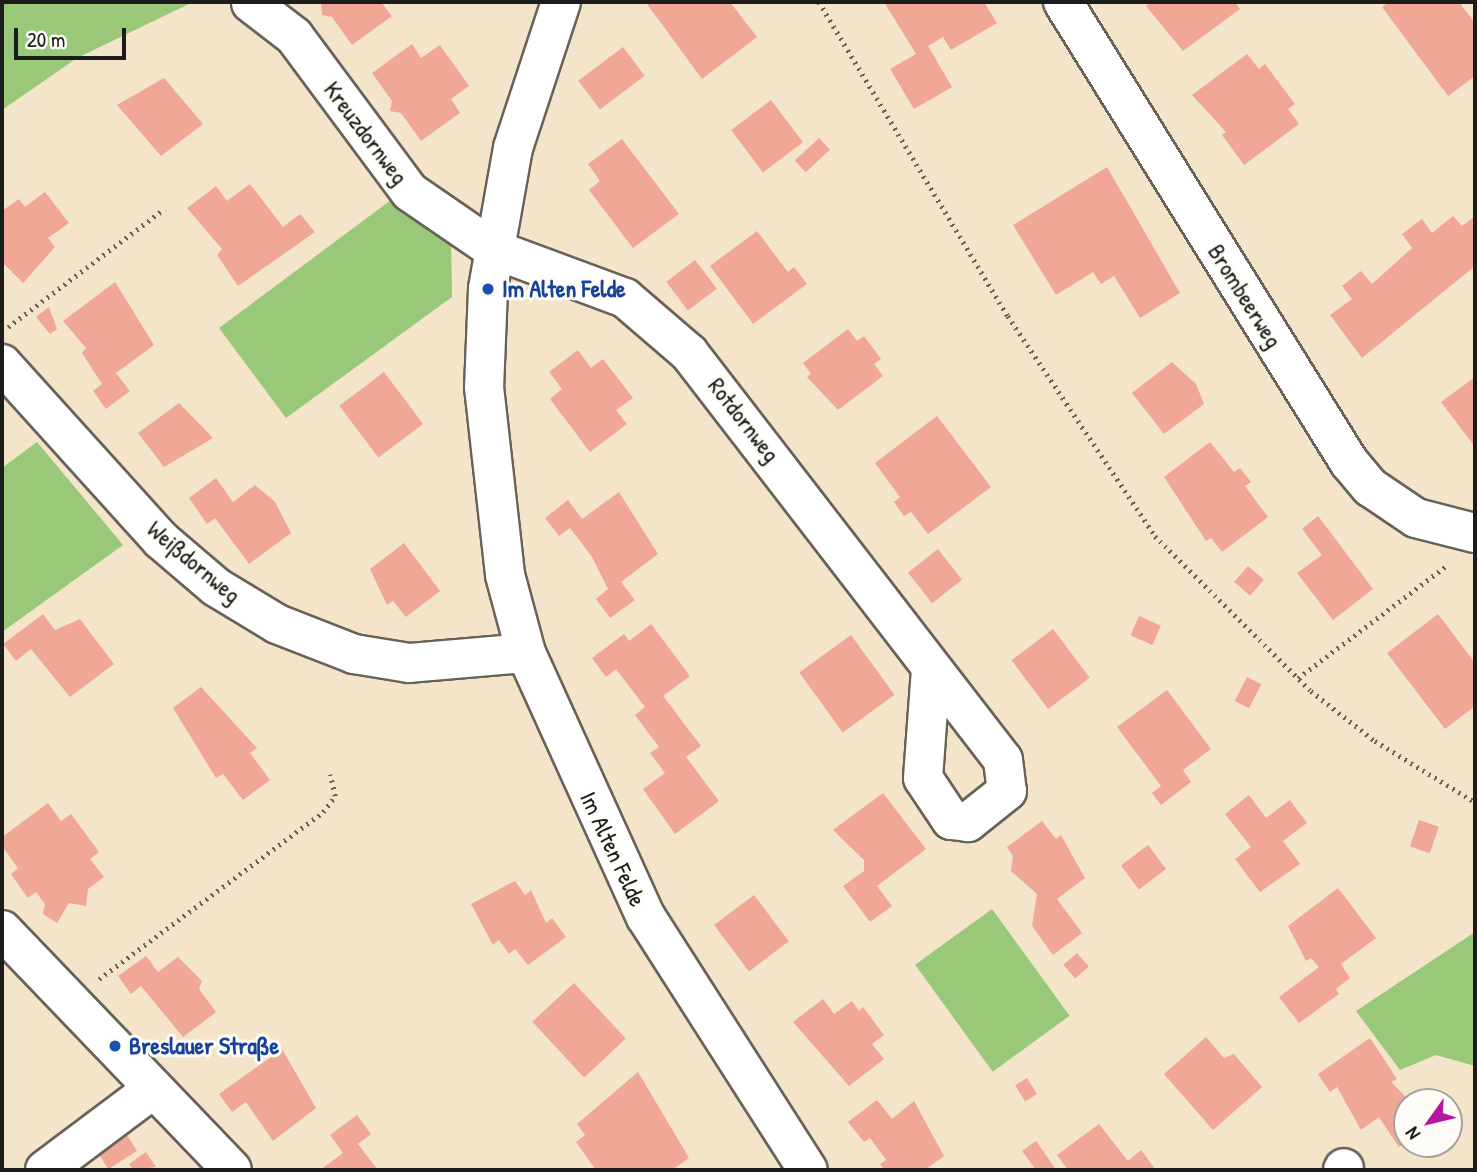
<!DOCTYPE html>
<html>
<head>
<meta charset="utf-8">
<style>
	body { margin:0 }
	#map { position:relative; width:1477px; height:1172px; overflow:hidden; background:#f4e4ca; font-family:"Patrick Hand",sans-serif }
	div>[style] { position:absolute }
	.green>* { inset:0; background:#98c878; transform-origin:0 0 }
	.building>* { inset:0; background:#f1a796; transform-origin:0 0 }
	.path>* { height:4.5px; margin-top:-2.25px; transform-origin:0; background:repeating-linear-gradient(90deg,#686259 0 2px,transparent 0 7px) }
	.roads { filter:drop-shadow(2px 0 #686259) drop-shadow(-2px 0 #686259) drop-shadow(0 2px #686259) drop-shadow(0 -2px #686259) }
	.street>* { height:38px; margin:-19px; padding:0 19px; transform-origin:19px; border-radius:19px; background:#fff }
	.dots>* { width:19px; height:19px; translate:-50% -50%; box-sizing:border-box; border:4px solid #fdfcf7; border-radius:50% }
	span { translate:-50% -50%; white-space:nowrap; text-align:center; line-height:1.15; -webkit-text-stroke:6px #fdfcf7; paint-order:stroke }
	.street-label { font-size:24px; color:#1c1c1c }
	.transit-label { font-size:24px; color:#164399; font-weight:700 }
	.left { translate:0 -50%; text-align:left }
	.frame { position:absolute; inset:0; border:4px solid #1c1c1c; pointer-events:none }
	.north { position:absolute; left:1393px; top:1088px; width:70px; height:70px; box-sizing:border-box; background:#fdfcf7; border:2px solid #a3a29f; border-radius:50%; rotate:236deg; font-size:19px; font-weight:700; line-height:28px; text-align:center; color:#1c1c1c }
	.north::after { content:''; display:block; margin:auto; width:24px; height:32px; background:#b5179e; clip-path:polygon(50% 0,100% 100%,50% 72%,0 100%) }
	.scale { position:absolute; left:14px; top:28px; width:112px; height:32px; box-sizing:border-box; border:4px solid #1c1c1c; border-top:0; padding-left:9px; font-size:21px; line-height:24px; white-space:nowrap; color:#1c1c1c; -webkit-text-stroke:5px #fdfcf7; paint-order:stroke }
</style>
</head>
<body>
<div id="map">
	<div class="green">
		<div style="clip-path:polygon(2px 2px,193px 2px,77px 58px,2px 110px)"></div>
		<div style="clip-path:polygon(395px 197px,451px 238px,452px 297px,286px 418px,219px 328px)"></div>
		<div style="clip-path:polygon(37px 442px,123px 545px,2px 632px,2px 468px)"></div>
		<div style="left:992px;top:909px;width:132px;height:95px;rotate:54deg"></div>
		<div style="clip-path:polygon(1475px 932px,1475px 1066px,1436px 1055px,1400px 1070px,1356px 1011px)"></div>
	</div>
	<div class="building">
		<div style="clip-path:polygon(321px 2px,381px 2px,392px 16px,352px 45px,332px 17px,322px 15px)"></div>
		<div style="clip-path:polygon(730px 2px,757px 37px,702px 79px,647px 4px)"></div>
		<div style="clip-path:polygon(884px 2px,984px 2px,997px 23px,951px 50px,943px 37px,928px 46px,952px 87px,914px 109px,890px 69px,916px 54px)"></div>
		<div style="clip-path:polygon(1151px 2px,1235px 2px,1240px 9px,1183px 51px,1146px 6px)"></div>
		<div style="clip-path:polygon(1389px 2px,1459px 2px,1475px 23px,1475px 76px,1448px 96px,1382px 7px)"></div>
		<div style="clip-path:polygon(412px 44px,421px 58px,440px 45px,469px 86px,451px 99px,460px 113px,421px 141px,401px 113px,390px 111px,392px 101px,372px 73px)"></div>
		<div style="left:623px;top:47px;width:36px;height:56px;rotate:53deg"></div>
		<div style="clip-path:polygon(1247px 54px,1259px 69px,1265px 64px,1295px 104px,1288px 109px,1299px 124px,1244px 165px,1222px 135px,1226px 132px,1192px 95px)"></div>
		<div style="clip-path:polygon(164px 78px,203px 124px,161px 156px,117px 105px)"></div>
		<div style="left:771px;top:100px;width:53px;height:50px;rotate:53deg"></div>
		<div style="left:819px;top:138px;width:16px;height:33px;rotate:47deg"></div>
		<div style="clip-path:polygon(622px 139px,679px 214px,633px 248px,589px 190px,600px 181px,588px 164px)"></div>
		<div style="clip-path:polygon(1107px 167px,1180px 293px,1140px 318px,1114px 276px,1101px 284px,1093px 272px,1056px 295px,1013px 225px)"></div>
		<div style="clip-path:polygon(250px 184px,283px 227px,300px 214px,315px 232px,238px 286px,217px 255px,222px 249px,187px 208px,216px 186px,227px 201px)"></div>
		<div style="clip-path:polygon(45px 192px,69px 223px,48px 238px,55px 247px,23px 283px,2px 262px,2px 211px,19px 199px,25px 207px)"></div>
		<div style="clip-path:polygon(1453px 216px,1462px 226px,1475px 216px,1475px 266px,1362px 358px,1330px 315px,1352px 299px,1342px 286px,1361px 271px,1372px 284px,1412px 248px,1402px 234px,1422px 219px,1432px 233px)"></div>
		<div style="clip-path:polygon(757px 231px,788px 272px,794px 267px,807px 284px,753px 324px,710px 266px)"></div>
		<div style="left:695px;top:260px;width:36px;height:36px;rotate:53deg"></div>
		<div style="clip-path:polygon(115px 282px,154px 345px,116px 373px,130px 391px,106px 409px,93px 391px,102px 384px,82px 353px,86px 348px,63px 321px)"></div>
		<div style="clip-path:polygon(49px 307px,57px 329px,50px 334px,36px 317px)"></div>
		<div style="clip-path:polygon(848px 329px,857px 341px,864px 336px,881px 359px,874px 364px,883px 376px,838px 410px,807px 377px,811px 374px,803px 363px)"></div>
		<div style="clip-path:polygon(578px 350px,591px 368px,603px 359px,633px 398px,616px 410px,627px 424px,590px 452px,550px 399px,562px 389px,549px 372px)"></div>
		<div style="clip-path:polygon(1172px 362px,1196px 384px,1204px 404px,1164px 434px,1132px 393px)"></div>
		<div style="left:384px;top:372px;width:65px;height:56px;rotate:53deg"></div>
		<div style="clip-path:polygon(1475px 377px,1475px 447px,1441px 402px)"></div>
		<div style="clip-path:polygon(179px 403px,213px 438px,164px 467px,138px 433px)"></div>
		<div style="clip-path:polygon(937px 416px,991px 487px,928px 534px,911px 512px,904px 516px,894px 502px,900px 497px,875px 463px)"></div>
		<div style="clip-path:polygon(1210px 442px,1234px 472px,1240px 468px,1251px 482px,1245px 486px,1268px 517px,1222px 552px,1211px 538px,1206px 541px,1164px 477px)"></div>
		<div style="clip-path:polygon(216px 478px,233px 502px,255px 485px,275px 502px,291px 533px,249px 564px,215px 518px,207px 524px,189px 498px)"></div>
		<div style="clip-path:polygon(619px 492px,658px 554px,621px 582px,635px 600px,610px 618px,596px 599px,608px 589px,592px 557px,570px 528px,559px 536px,545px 518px,568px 500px,582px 519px)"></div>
		<div style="clip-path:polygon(1318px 516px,1373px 589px,1333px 620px,1297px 573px,1322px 555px,1302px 529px)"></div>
		<div style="clip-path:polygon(404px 543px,440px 591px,406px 617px,393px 601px,387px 605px,370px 569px)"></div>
		<div style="left:938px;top:549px;width:39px;height:38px;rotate:52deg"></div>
		<div style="left:1248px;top:566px;width:21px;height:21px;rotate:41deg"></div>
		<div style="clip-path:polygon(43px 614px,55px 630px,80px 619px,114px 664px,70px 697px,31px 649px,16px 661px,3px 644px)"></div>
		<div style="clip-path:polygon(1438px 614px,1475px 663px,1475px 706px,1445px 729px,1387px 653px)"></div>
		<div style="left:1139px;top:616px;width:24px;height:21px;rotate:24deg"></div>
		<div style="clip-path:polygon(651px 624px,690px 676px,663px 696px,701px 746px,686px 757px,719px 801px,675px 834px,643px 789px,665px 773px,650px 753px,659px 747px,635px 715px,645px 707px,616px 669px,606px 677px,592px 658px,624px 634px,629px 641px)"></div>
		<div style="left:1053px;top:629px;width:61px;height:52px;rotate:53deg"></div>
		<div style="left:851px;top:635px;width:74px;height:64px;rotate:54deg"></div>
		<div style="left:1247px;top:677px;width:16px;height:27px;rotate:27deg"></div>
		<div style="clip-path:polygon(201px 687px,257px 748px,250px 753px,270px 780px,243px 800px,223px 774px,216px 778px,173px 708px)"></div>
		<div style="clip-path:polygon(1167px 690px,1211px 749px,1183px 770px,1191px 782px,1161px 805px,1152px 793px,1161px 786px,1117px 727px)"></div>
		<div style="clip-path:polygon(883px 793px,926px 849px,877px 886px,892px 906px,870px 922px,843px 886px,864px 871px,864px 860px,833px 830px)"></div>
		<div style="clip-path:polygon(1249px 795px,1266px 818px,1290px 800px,1307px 823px,1283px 841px,1300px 864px,1260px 892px,1235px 859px,1251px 847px,1225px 814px)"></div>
		<div style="clip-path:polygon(48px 803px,61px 821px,71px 814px,99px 852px,90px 859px,104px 877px,88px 889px,86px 906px,69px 903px,57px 923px,43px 914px,45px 904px,36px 892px,28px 898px,11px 874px,18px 868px,2px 846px,2px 837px)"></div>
		<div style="left:1419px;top:820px;width:21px;height:28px;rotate:19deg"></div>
		<div style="clip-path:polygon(1042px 821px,1056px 839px,1061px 835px,1085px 878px,1057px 899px,1082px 933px,1053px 955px,1032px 926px,1037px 894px,1011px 871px,1013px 856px,1007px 847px)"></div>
		<div style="left:1148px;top:845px;width:30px;height:34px;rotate:53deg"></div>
		<div style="clip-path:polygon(515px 881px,525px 895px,531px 890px,546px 923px,552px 918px,566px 937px,528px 965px,515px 949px,509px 954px,499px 940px,493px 945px,471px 904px)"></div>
		<div style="clip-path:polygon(1338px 888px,1376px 938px,1341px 964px,1350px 978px,1336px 989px,1339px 994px,1299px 1023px,1279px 997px,1319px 967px,1311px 958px,1306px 961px,1288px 926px)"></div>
		<div style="left:754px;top:895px;width:58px;height:50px;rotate:53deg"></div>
		<div style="left:1077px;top:953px;width:18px;height:18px;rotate:49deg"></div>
		<div style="clip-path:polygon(146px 956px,158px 972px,178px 957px,202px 981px,199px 989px,216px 1012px,183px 1037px,141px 986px,131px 994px,118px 976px)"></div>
		<div style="left:574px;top:983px;width:76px;height:57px;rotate:47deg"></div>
		<div style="clip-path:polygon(823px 999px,834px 1014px,852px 1001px,859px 1011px,863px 1007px,884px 1035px,872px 1044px,884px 1059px,849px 1086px,793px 1022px)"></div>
		<div style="clip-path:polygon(1206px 1037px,1224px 1058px,1234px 1054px,1262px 1087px,1213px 1130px,1164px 1074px)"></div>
		<div style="clip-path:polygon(1370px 1038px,1397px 1079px,1391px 1082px,1411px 1102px,1407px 1142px,1399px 1147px,1379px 1117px,1361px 1130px,1337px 1087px,1330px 1092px,1318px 1074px)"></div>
		<div style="clip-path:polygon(282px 1049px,316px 1108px,273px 1141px,246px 1102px,232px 1112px,219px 1094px)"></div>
		<div style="clip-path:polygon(638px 1072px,689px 1158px,672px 1170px,596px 1170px,576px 1142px,585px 1135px,577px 1124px)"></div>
		<div style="left:1027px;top:1078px;width:19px;height:14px;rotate:58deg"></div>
		<div style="clip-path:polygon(877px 1100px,892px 1119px,914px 1101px,944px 1156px,925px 1170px,885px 1170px,880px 1164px,886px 1160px,870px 1138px,864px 1142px,848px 1122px)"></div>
		<div style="clip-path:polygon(357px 1115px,371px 1134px,358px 1144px,378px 1170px,320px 1170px,343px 1153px,330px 1135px)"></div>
		<div style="clip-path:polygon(1099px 1124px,1128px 1161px,1141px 1150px,1156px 1170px,1068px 1170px,1057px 1155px)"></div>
		<div style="left:127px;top:1135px;width:19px;height:34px;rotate:58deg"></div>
		<div style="clip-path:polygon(1036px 1141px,1055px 1168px,1053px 1170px,1036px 1170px,1022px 1151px)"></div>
		<div style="clip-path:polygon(146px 1152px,156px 1167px,133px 1170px,129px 1164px)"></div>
	</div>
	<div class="path">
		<div style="left:819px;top:2px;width:366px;rotate:59deg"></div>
		<div style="left:1008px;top:316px;width:265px;rotate:56.2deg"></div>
		<div style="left:1155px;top:536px;width:220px;rotate:44.8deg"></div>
		<div style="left:1311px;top:691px;width:81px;rotate:38deg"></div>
		<div style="left:1375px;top:741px;width:117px;rotate:31.4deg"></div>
		<div style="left:8px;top:327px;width:196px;rotate:-37.1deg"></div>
		<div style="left:1298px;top:678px;width:186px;rotate:-37.1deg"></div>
		<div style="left:99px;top:979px;width:279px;rotate:-36.7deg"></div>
		<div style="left:323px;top:812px;width:20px;rotate:-53deg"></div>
		<div style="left:335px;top:796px;width:22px;rotate:-103deg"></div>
	</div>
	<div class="roads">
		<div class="street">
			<div style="left:561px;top:2px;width:154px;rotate:108.2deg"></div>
			<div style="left:513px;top:148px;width:143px;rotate:100.1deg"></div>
			<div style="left:488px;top:289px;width:98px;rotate:92.3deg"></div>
			<div style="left:484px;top:387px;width:189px;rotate:83.6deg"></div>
			<div style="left:505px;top:575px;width:81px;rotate:74.9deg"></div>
			<div style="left:526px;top:653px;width:290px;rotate:65.6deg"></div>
			<div style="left:646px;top:917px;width:300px;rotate:57.4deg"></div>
			<div style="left:1063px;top:2px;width:542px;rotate:58.13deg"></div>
			<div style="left:1349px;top:462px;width:33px;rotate:50deg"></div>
			<div style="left:1370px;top:487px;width:55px;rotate:34deg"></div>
			<div style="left:1416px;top:518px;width:61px;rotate:14.3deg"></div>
			<div style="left:251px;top:3px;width:54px;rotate:37.5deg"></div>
			<div style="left:294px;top:36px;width:194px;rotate:53.4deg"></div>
			<div style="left:410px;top:192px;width:101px;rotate:34.5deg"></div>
			<div style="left:493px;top:249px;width:141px;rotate:20.4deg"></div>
			<div style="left:625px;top:298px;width:84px;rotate:40.7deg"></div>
			<div style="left:689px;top:353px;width:514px;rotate:52.35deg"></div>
			<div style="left:1003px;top:760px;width:31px;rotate:83deg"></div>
			<div style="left:1007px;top:791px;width:50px;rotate:141.5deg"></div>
			<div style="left:968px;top:822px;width:17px;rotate:-173deg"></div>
			<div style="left:951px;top:820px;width:50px;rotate:-123.7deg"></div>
			<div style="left:923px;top:778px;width:109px;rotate:-85.8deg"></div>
			<div style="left:2px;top:364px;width:237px;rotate:47.9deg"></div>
			<div style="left:161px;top:540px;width:72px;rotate:40.5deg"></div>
			<div style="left:216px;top:587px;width:71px;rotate:31.2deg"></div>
			<div style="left:277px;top:624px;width:83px;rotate:21.3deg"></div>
			<div style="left:354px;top:654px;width:56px;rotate:9.3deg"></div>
			<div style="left:409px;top:663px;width:117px;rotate:-4.9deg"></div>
			<div style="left:2px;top:930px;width:332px;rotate:46.2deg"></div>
			<div style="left:45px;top:1170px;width:135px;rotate:-36.9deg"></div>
			<div style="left:1343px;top:1170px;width:2px;rotate:-63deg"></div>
		</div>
	</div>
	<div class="dots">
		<div style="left:488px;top:289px;background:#1a4fb4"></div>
		<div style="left:115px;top:1046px;background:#1a4fb4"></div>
	</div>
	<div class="street-label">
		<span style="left:366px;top:133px;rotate:53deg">Kreuzdornweg</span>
		<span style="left:1245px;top:296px;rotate:58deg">Brombeerweg</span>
		<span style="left:744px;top:420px;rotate:52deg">Rotdornweg</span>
		<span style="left:194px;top:562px;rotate:40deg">Weißdornweg</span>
		<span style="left:613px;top:849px;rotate:65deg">Im Alten Felde</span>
	</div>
	<div class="transit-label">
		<span class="left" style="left:502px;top:289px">Im Alten Felde</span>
		<span class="left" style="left:129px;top:1046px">Breslauer Straße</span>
	</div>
	<div class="frame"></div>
	<div class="north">N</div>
	<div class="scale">20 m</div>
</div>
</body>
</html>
